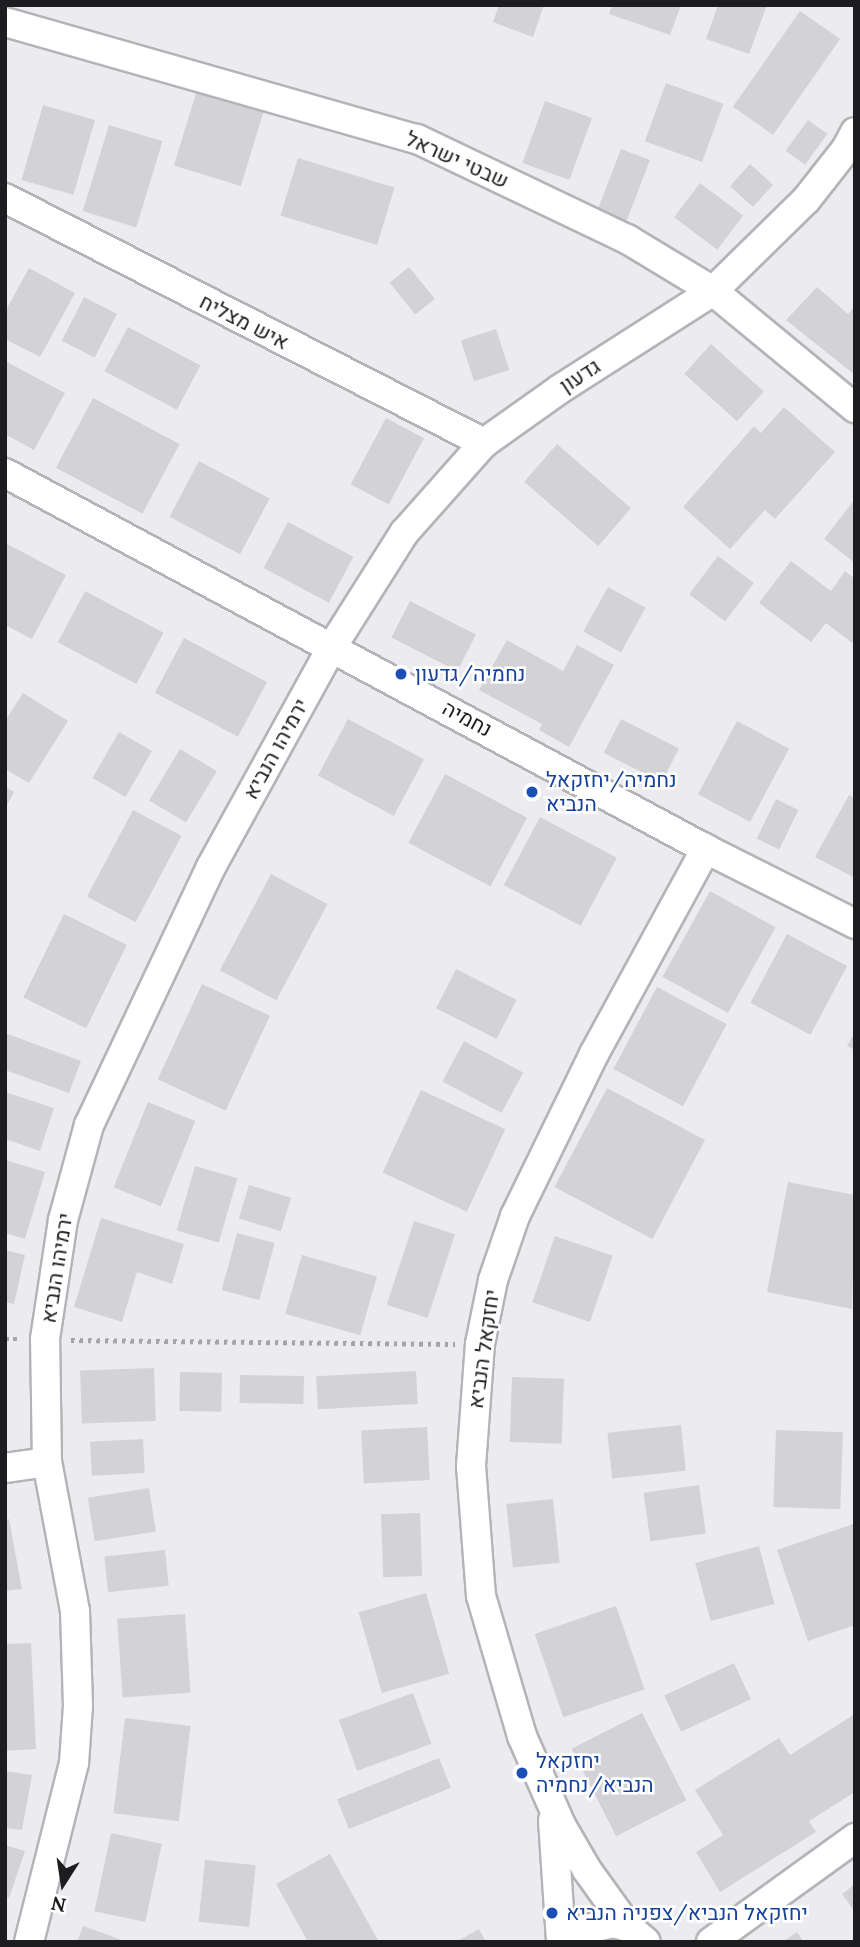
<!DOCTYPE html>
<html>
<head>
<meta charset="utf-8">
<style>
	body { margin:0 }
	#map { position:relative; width:860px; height:1947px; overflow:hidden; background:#ececf0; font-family:Lora,Heebo,serif }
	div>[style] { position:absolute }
	.building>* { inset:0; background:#d3d2d7; transform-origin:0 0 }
	.path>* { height:4.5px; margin-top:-2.25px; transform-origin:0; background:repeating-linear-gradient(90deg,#a5a5a8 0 3.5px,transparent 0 8.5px) }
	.roads { filter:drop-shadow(2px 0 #b4b4b8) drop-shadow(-2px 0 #b4b4b8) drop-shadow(0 2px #b4b4b8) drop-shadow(0 -2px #b4b4b8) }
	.minor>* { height:28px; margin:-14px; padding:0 14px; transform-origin:14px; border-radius:14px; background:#fff }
	.dots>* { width:19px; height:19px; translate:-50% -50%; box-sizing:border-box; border:4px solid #fff; border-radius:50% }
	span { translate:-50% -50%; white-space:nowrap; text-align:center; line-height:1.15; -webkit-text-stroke:5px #fff; paint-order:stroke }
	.street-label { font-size:21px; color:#1d1d1f }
	.transit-label { font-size:21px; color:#164399 }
	.left { translate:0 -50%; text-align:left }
	.frame { position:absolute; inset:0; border:7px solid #1d1d1f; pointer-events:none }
	.north { position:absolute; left:28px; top:1849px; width:70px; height:70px; -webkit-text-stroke:5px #fff; paint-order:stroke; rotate:192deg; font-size:19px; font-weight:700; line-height:28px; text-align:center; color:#1d1d1f }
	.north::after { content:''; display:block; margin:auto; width:24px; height:32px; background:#1d1d1f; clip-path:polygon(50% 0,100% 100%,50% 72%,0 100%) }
</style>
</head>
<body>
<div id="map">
	<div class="building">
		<div style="clip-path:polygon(499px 5px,544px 5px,533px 37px,493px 22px)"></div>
		<div style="clip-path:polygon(612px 5px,681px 5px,670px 35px,609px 14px)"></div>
		<div style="clip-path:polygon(718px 5px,767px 5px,749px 54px,706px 39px)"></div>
		<div style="left:800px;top:11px;width:49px;height:117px;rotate:35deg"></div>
		<div style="left:666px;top:83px;width:61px;height:62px;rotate:20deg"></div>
		<div style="left:197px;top:90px;width:70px;height:79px;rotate:17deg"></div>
		<div style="left:545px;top:101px;width:50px;height:66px;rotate:20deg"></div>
		<div style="left:43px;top:105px;width:54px;height:78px;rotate:16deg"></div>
		<div style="left:808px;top:120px;width:24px;height:38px;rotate:36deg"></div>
		<div style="left:109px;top:125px;width:56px;height:90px;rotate:17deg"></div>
		<div style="left:621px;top:149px;width:31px;height:67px;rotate:21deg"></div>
		<div style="left:298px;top:158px;width:101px;height:60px;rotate:17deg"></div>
		<div style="left:750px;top:164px;width:31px;height:30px;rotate:42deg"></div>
		<div style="left:700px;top:183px;width:54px;height:43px;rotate:37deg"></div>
		<div style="left:409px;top:267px;width:41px;height:25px;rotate:51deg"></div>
		<div style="clip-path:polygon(29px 268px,75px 293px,40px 357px,5px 339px,5px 312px)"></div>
		<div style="clip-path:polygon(817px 287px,848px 314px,855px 306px,855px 375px,786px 320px)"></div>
		<div style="left:84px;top:297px;width:37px;height:49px;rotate:27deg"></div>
		<div style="left:128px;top:327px;width:82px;height:50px;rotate:28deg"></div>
		<div style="left:496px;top:329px;width:43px;height:37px;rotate:72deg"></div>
		<div style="left:711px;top:344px;width:71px;height:40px;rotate:42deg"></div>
		<div style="clip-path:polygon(5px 361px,65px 393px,34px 450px,5px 434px)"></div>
		<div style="left:93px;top:398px;width:98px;height:79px;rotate:28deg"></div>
		<div style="clip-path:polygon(784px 407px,835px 452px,775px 519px,765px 510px,730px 549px,683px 507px,754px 426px,761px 433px)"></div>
		<div style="left:386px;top:418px;width:43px;height:75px;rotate:28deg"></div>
		<div style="left:557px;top:444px;width:98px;height:50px;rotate:41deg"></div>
		<div style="left:199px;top:461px;width:80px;height:63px;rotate:28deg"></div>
		<div style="clip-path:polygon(855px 499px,855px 563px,824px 539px)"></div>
		<div style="left:288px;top:522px;width:74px;height:52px;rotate:28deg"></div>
		<div style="clip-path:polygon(5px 543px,66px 575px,32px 639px,5px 625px)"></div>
		<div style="left:718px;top:556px;width:45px;height:48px;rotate:37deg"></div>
		<div style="clip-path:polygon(791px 561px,831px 591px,845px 571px,855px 579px,855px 645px,826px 623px,811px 642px,759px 603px)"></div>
		<div style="left:608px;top:587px;width:43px;height:51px;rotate:29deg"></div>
		<div style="left:85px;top:591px;width:89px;height:58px;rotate:28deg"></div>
		<div style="left:410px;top:601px;width:74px;height:41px;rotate:27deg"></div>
		<div style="left:184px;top:638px;width:94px;height:62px;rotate:28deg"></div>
		<div style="clip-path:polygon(507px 640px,563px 671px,577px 645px,614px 665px,569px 747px,539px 730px,542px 724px,479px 690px)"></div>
		<div style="clip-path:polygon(23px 693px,68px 721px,29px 783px,5px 769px,5px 721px)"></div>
		<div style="left:348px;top:719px;width:86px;height:64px;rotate:28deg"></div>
		<div style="left:621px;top:719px;width:65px;height:38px;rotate:27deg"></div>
		<div style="left:737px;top:721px;width:59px;height:83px;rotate:28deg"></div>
		<div style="left:119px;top:732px;width:38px;height:53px;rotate:30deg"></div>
		<div style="left:180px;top:749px;width:43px;height:60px;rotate:31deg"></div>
		<div style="left:445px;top:774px;width:93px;height:78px;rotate:28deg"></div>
		<div style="clip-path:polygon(5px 787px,14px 792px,5px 809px)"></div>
		<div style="clip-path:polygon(849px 795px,855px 798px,853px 877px,815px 857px)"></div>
		<div style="left:776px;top:799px;width:25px;height:44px;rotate:26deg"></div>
		<div style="left:133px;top:810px;width:55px;height:98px;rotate:28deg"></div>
		<div style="left:540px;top:817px;width:87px;height:77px;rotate:28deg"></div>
		<div style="left:271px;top:874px;width:64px;height:109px;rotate:28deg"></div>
		<div style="left:710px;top:891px;width:75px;height:98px;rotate:29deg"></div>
		<div style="left:64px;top:914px;width:70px;height:93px;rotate:26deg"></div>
		<div style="left:787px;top:934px;width:68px;height:78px;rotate:28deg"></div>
		<div style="left:456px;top:969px;width:68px;height:44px;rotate:27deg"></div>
		<div style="left:202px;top:984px;width:75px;height:105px;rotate:25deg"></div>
		<div style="left:657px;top:987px;width:79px;height:93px;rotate:28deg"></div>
		<div style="clip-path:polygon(855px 1032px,855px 1050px,847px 1046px)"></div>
		<div style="clip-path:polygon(5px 1033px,81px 1061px,69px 1093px,5px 1070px)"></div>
		<div style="left:464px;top:1041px;width:67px;height:46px;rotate:28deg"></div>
		<div style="left:607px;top:1088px;width:111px;height:112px;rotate:28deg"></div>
		<div style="left:421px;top:1090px;width:93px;height:91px;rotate:25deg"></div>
		<div style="clip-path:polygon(5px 1092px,54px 1108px,40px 1151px,5px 1139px)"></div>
		<div style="left:148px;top:1102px;width:51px;height:92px;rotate:22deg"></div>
		<div style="clip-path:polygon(5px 1160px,45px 1172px,25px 1239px,5px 1233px)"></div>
		<div style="left:195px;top:1166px;width:44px;height:67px;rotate:16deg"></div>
		<div style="clip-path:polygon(788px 1182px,855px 1195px,852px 1309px,767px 1292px)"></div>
		<div style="left:249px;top:1185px;width:44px;height:35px;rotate:17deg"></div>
		<div style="clip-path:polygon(101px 1218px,184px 1244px,172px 1284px,137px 1272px,122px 1322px,74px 1307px)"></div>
		<div style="left:414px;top:1221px;width:43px;height:88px;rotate:18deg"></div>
		<div style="left:237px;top:1233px;width:39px;height:59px;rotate:15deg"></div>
		<div style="left:555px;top:1236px;width:61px;height:70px;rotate:19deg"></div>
		<div style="clip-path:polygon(5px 1250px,25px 1255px,14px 1304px,5px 1302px)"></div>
		<div style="left:302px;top:1255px;width:78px;height:61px;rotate:16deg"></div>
		<div style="left:154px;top:1368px;width:53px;height:74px;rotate:88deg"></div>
		<div style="left:416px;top:1371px;width:33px;height:100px;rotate:87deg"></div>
		<div style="left:180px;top:1372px;width:42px;height:39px;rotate:1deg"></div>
		<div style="left:240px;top:1375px;width:64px;height:28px;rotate:1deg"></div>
		<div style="left:512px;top:1377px;width:52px;height:65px;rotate:2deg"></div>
		<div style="left:681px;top:1425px;width:46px;height:74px;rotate:84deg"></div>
		<div style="left:427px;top:1427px;width:53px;height:66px;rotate:87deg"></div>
		<div style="left:776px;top:1430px;width:67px;height:77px;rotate:2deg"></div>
		<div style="left:143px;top:1439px;width:34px;height:53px;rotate:87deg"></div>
		<div style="left:699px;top:1485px;width:49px;height:56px;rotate:82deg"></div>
		<div style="left:149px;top:1488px;width:44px;height:62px;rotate:81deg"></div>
		<div style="left:553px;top:1499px;width:64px;height:47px;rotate:84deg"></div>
		<div style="left:420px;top:1513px;width:63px;height:39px;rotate:88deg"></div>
		<div style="clip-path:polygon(9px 1519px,22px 1589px,5px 1591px,5px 1520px)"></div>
		<div style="clip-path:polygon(853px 1524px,855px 1625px,808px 1641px,777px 1550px)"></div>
		<div style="left:759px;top:1546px;width:60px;height:66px;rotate:75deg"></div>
		<div style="left:165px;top:1550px;width:36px;height:61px;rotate:84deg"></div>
		<div style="left:426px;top:1593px;width:84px;height:70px;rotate:74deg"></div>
		<div style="left:616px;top:1606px;width:88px;height:86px;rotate:71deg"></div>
		<div style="left:185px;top:1614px;width:79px;height:68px;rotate:86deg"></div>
		<div style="clip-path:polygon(31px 1643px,36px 1749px,5px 1751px,5px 1644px)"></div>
		<div style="left:734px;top:1663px;width:40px;height:77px;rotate:65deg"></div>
		<div style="left:413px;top:1693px;width:54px;height:79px;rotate:70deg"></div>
		<div style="left:642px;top:1713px;width:98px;height:79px;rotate:63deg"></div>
		<div style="clip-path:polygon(855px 1714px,855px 1792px,809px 1821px,816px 1832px,720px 1892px,696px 1852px,723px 1835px,695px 1790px,779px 1738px,790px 1755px)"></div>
		<div style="left:125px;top:1718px;width:66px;height:96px;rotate:7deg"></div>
		<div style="left:439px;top:1758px;width:32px;height:110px;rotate:68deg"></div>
		<div style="clip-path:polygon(5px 1771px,32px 1775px,22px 1830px,5px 1828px)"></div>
		<div style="left:111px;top:1833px;width:52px;height:80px;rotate:12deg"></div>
		<div style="clip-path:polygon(5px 1845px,25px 1851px,9px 1898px,5px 1896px)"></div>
		<div style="clip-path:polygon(330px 1854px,379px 1942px,308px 1942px,276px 1884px)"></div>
		<div style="left:205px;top:1860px;width:51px;height:62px;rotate:6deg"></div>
		<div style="clip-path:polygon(855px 1884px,855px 1912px,842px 1894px)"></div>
		<div style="clip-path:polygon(83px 1926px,125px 1941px,125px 1942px,77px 1942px)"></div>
		<div style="clip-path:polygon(479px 1929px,486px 1942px,456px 1942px)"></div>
		<div style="clip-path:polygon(797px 1932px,804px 1942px,783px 1942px)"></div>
	</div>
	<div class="path">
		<div style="left:5px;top:1339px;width:12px"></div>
		<div style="left:71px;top:1340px;width:384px;rotate:0.6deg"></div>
	</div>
	<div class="roads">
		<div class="minor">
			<div style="left:5px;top:22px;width:428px;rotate:15.9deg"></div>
			<div style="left:417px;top:139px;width:233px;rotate:25.5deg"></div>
			<div style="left:627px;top:239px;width:100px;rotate:31.2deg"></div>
			<div style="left:713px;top:291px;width:184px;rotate:39.5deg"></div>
			<div style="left:5px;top:198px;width:538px;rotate:27.09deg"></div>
			<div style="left:5px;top:473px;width:795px;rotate:28.21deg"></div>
			<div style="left:706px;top:849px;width:167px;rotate:26.7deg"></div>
			<div style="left:5px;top:1468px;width:42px;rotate:-8.1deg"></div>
			<div style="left:553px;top:1820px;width:122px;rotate:86.2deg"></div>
			<div style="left:628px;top:1927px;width:70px;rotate:-125.7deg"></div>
			<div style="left:587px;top:1870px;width:52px;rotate:-120deg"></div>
			<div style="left:561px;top:1825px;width:97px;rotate:-113.7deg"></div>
			<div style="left:522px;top:1736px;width:146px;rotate:-106.3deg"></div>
			<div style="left:481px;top:1596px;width:130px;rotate:-94.4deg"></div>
			<div style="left:471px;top:1466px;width:122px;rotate:-85.8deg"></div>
			<div style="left:480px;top:1344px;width:65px;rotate:-78.5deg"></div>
			<div style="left:493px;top:1280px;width:68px;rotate:-71deg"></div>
			<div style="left:515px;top:1216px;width:180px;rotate:-64deg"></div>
			<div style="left:594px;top:1054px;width:234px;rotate:-61.4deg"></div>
			<div style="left:29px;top:1942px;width:185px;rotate:-75.9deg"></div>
			<div style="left:74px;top:1763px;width:57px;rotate:-86deg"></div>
			<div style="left:78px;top:1706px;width:95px;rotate:-91.8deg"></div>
			<div style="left:75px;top:1611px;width:152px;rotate:-100.6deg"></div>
			<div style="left:47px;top:1462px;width:123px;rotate:-90.9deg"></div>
			<div style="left:45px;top:1339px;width:120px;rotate:-81.4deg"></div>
			<div style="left:63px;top:1220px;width:98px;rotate:-74.7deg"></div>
			<div style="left:89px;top:1125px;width:285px;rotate:-64.7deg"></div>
			<div style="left:211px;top:867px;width:251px;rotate:-61.2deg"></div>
			<div style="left:332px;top:647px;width:135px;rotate:-57.7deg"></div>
			<div style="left:404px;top:533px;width:120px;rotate:-48.4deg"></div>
			<div style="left:484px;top:443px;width:93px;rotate:-35.4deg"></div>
			<div style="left:560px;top:389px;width:182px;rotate:-32.6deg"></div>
			<div style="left:713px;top:291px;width:130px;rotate:-44.4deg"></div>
			<div style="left:806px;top:200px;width:65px;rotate:-51.9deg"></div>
			<div style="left:846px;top:149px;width:19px;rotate:-62deg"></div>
			<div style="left:569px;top:1942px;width:18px;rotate:-41deg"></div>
			<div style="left:583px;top:1930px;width:31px;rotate:-13deg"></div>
			<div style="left:613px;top:1923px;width:16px;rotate:15deg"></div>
			<div style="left:628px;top:1927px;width:23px;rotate:40deg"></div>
			<div style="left:711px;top:1942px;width:178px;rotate:-35.8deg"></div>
		</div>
	</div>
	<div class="dots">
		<div style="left:401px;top:674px;background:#1a4fb4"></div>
		<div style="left:532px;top:792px;background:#1a4fb4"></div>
		<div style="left:522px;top:1773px;background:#1a4fb4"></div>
		<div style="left:552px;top:1913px;background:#1a4fb4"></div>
	</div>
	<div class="street-label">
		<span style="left:457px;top:160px;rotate:24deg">שבטי ישראל</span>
		<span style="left:244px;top:322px;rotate:27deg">איש מצליח</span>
		<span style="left:580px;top:376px;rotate:-33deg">גדעון</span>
		<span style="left:467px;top:719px;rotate:28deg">נחמיה</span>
		<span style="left:276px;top:749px;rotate:-61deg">ירמיהו הנביא</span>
		<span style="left:57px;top:1268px;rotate:-81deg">ירמיהו הנביא</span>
		<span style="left:484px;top:1349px;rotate:-82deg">יחזקאל הנביא</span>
	</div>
	<div class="transit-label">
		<span class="left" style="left:415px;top:674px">נחמיה/גדעון</span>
		<span class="left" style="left:546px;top:792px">נחמיה/יחזקאל<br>הנביא</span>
		<span class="left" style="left:536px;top:1773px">יחזקאל<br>הנביא/נחמיה</span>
		<span class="left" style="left:566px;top:1913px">יחזקאל הנביא/צפניה הנביא</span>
	</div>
	<div class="frame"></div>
	<div class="north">N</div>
</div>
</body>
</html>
